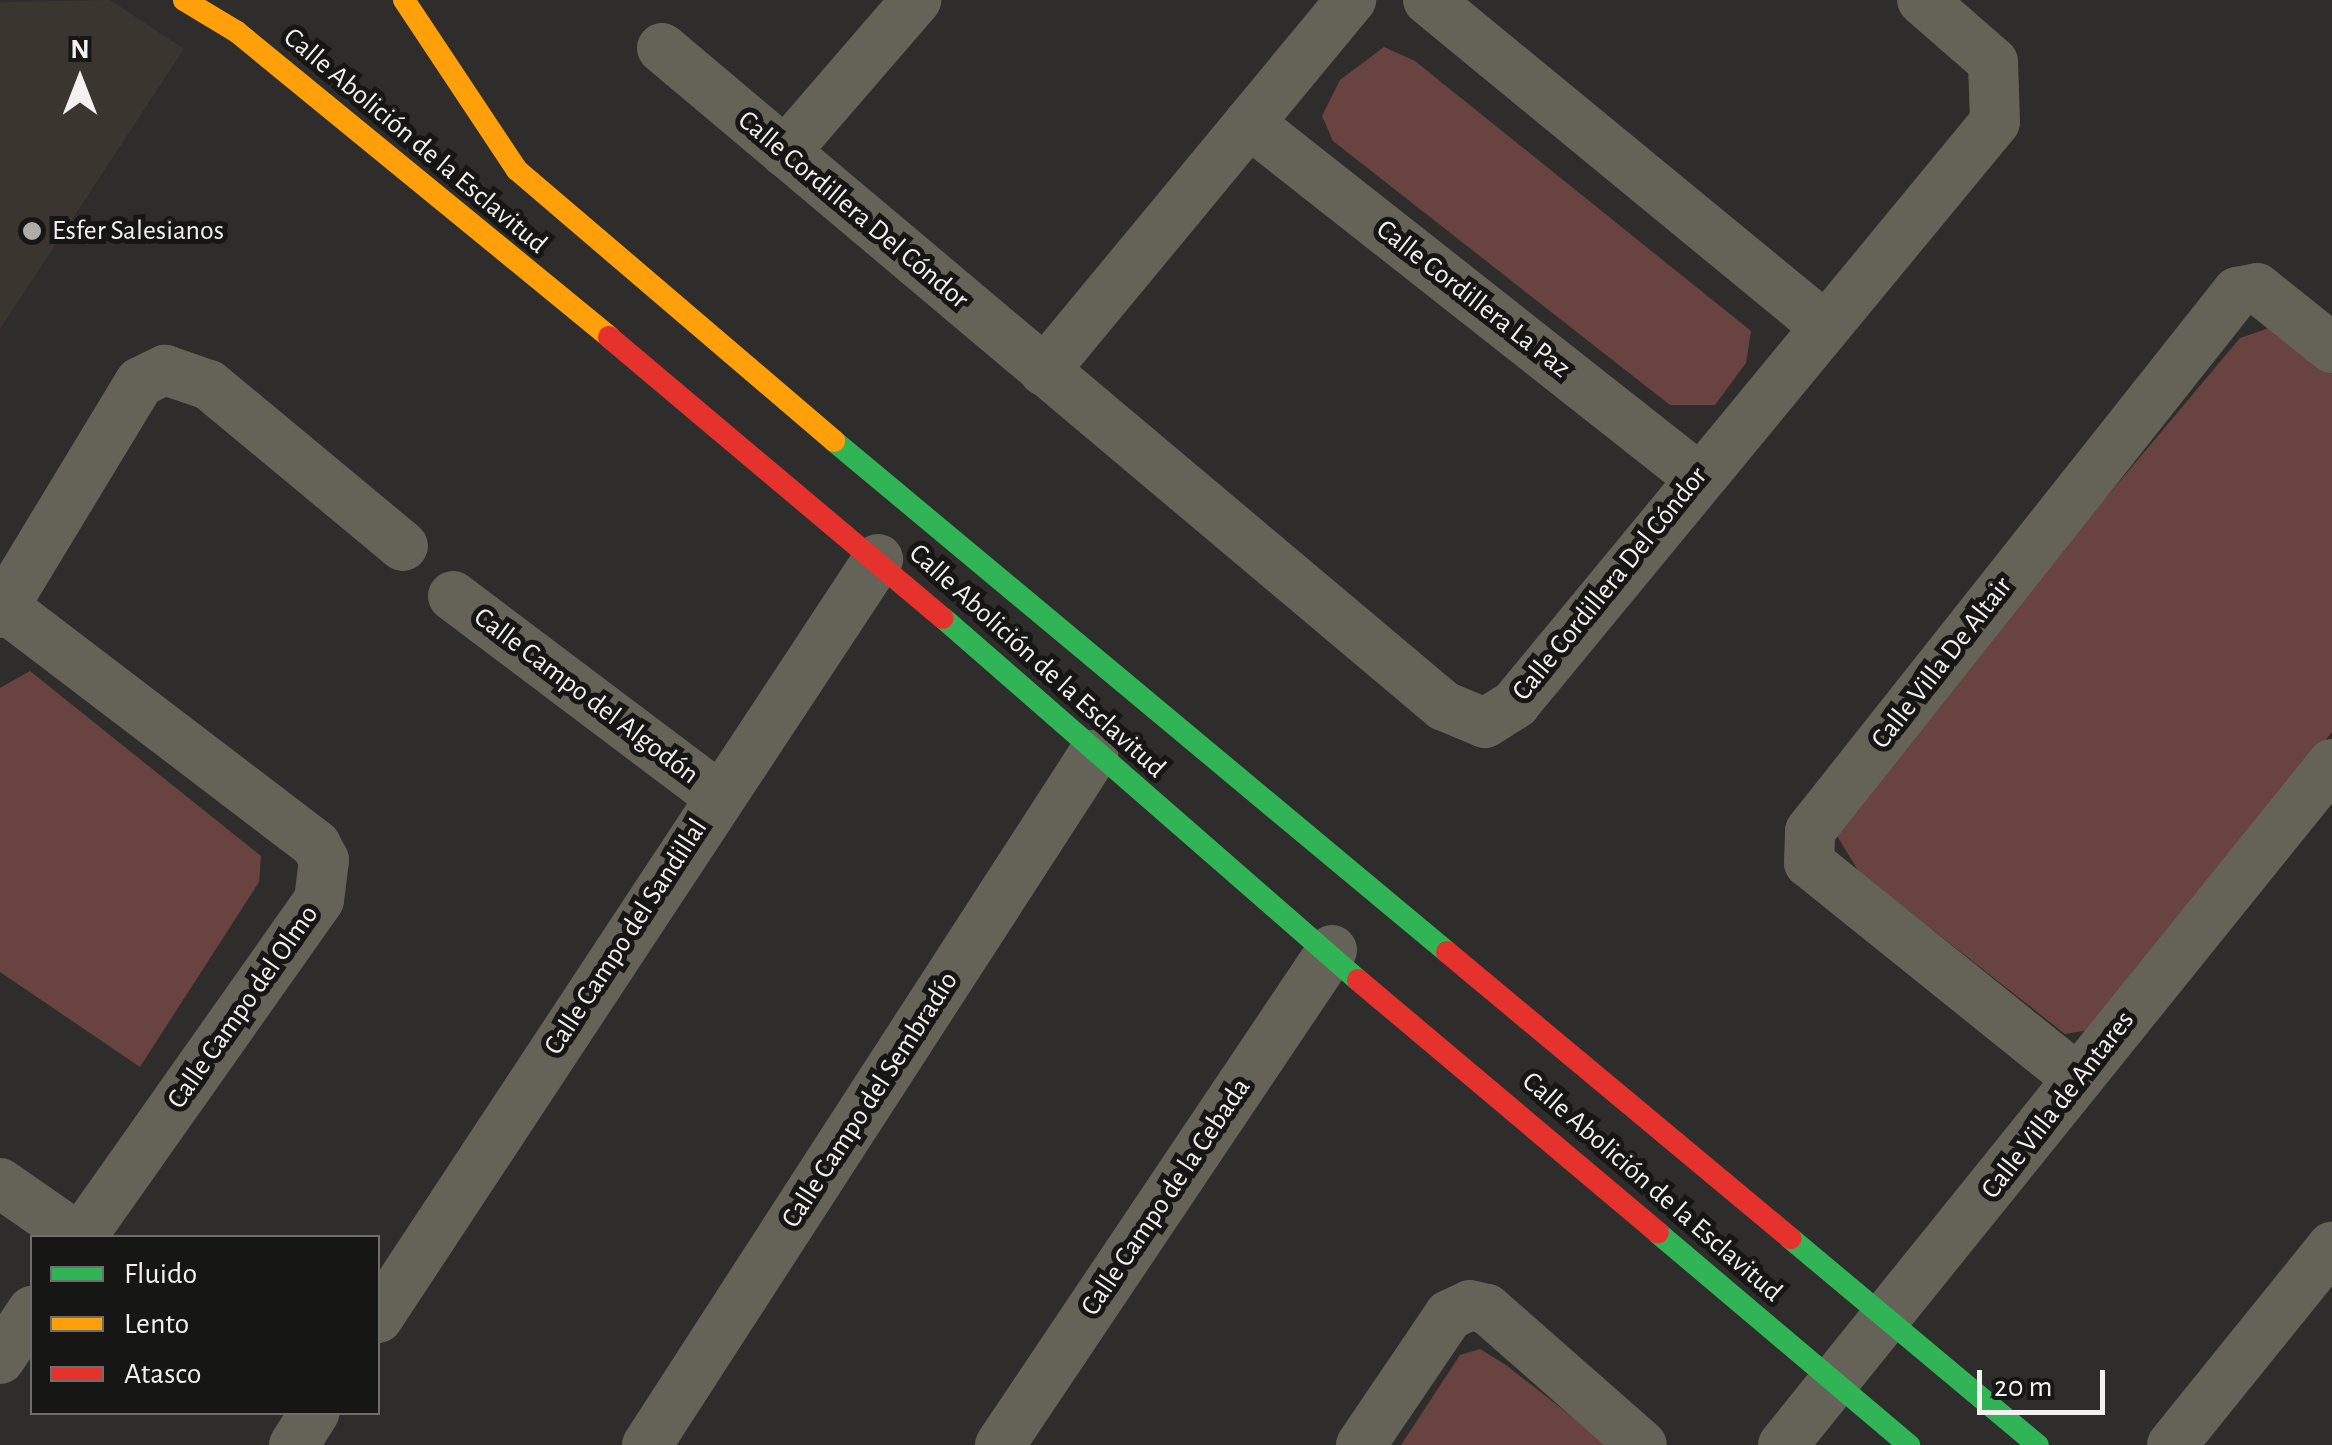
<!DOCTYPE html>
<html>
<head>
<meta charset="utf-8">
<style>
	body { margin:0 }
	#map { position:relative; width:2332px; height:1445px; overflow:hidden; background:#2e2d2c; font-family:"Alegreya Sans",sans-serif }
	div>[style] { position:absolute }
	.built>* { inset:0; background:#3b352f }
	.green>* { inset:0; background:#68433f }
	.street>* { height:50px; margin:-25px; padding:0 25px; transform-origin:25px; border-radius:25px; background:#656257 }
	.fast>* { height:22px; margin:-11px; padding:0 11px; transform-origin:11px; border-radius:11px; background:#30b455 }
	.slow>* { height:22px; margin:-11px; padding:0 11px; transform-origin:11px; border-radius:11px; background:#ff9f0a }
	.jam>* { height:22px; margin:-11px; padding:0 11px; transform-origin:11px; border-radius:11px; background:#e5322d }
	.dots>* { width:28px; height:28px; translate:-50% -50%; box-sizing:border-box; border:5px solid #161615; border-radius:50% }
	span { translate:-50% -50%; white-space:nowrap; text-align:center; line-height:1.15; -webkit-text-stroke:10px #161615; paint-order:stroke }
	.street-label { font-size:28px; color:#f2f1f0 }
	.poi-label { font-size:28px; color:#f2f1f0 }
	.left { translate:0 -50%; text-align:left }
	.legend { position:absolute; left:30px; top:1235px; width:350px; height:180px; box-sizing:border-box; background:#161615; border:2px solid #6e6e6d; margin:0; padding:12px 18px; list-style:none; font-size:30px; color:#f2f1f0 }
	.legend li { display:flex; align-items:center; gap:20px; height:50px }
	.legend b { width:50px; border:2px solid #6e6e6d }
	.north { position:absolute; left:30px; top:30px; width:100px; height:100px; -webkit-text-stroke:8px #161615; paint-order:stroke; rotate:0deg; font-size:28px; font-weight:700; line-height:40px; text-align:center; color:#f2f1f0 }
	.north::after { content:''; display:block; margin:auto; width:35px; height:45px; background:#f2f1f0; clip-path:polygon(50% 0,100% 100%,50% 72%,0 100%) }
	.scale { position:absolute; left:1977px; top:1370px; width:128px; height:45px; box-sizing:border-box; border:5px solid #f2f1f0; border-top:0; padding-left:12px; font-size:30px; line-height:35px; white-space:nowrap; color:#f2f1f0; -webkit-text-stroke:8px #161615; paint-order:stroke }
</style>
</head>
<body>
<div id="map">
	<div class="built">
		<div style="clip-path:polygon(110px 0,184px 49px,0 329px,0 2px)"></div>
	</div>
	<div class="green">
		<div style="clip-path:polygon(1384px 47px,1415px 61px,1751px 331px,1746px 363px,1715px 405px,1670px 405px,1333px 141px,1322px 116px,1340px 80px)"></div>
		<div style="clip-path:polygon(2269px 328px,2332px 361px,2332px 732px,2089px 1030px,2065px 1034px,1859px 872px,1837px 836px,1852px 800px,2240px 338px)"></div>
		<div style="clip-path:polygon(30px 671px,261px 856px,259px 882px,140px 1067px,0 972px,0 688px)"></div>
		<div style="clip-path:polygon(1480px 1349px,1506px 1365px,1608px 1445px,1401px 1445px,1460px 1355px)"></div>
	</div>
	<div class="street">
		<div style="left:1428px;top:0;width:510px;rotate:39.43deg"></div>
		<div style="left:662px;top:48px;width:1022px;rotate:40.08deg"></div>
		<div style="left:1444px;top:706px;width:44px;rotate:22.5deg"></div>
		<div style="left:1485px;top:723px;width:36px;rotate:-32deg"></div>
		<div style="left:1515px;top:704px;width:754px;rotate:-50.49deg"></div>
		<div style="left:1995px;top:122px;width:60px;rotate:-91.9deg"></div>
		<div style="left:1993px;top:62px;width:94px;rotate:-138.9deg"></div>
		<div style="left:1249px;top:123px;width:570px;rotate:38.24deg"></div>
		<div style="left:785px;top:152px;width:201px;rotate:-49.2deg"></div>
		<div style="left:1044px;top:371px;width:482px;rotate:-50.4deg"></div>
		<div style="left:453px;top:596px;width:332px;rotate:37deg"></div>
		<div style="left:4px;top:607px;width:392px;rotate:37.3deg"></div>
		<div style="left:316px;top:845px;width:17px;rotate:62deg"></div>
		<div style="left:324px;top:860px;width:40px;rotate:97.1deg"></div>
		<div style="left:319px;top:900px;width:413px;rotate:125.2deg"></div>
		<div style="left:0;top:613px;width:270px;rotate:-58.8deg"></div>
		<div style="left:140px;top:382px;width:28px;rotate:-26deg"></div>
		<div style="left:165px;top:370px;width:46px;rotate:18.8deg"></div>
		<div style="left:209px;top:385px;width:252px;rotate:39.7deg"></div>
		<div style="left:2078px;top:1079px;width:345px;rotate:-141.2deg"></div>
		<div style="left:1809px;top:863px;width:32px;rotate:-88deg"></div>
		<div style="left:1810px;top:831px;width:688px;rotate:-51.61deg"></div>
		<div style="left:2237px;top:292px;width:20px;rotate:-11deg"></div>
		<div style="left:2257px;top:288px;width:96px;rotate:38.7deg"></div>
		<div style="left:0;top:1183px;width:96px;rotate:34.8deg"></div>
		<div style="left:378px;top:1318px;width:909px;rotate:-56.62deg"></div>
		<div style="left:0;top:1359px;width:58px;rotate:-56.3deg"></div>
		<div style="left:294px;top:1445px;width:39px;rotate:-58deg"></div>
		<div style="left:647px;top:1445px;width:822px;rotate:-57.12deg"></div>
		<div style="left:1000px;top:1445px;width:596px;rotate:-56.15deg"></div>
		<div style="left:1361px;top:1445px;width:157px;rotate:-55.9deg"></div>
		<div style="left:1449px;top:1315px;width:23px;rotate:-25deg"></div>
		<div style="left:1470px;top:1305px;width:17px;rotate:13deg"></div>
		<div style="left:1487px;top:1309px;width:206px;rotate:41.3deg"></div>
		<div style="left:1783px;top:1445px;width:875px;rotate:-51.13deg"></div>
		<div style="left:2172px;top:1445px;width:255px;rotate:-51.1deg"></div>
	</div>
	<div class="fast">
		<div style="left:834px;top:441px;width:798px;rotate:39.81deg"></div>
		<div style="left:943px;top:618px;width:551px;rotate:41.1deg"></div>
		<div style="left:1658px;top:1233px;width:329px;rotate:40.2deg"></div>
		<div style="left:1790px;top:1238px;width:323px;rotate:39.9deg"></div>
	</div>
	<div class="slow">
		<div style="left:184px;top:0;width:62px;rotate:31.1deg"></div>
		<div style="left:237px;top:32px;width:481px;rotate:39.3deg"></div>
		<div style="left:404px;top:0;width:204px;rotate:56.4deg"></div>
		<div style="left:517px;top:170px;width:417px;rotate:40.5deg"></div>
	</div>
	<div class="jam">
		<div style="left:609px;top:337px;width:436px;rotate:40.1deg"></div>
		<div style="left:1447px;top:952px;width:447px;rotate:39.8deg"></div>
		<div style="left:1358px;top:980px;width:392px;rotate:40.1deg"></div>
	</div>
	<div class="dots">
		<div style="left:32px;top:231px;background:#adacab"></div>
	</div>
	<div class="street-label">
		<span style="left:415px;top:141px;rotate:40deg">Calle Abolición de la Esclavitud</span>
		<span style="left:853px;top:210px;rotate:40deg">Calle Cordillera Del Cóndor</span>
		<span style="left:1473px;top:299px;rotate:38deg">Calle Cordillera La Paz</span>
		<span style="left:1610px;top:584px;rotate:-51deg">Calle Cordillera Del Cóndor</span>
		<span style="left:1037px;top:661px;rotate:42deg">Calle Abolición de la Esclavitud</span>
		<span style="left:1942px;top:663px;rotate:-52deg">Calle Villa De Altair</span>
		<span style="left:586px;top:696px;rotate:37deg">Calle Campo del Algodón</span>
		<span style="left:626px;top:937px;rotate:-57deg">Calle Campo del Sandillal</span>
		<span style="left:243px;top:1007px;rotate:-55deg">Calle Campo del Olmo</span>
		<span style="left:870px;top:1100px;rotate:-57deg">Calle Campo del Sembradío</span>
		<span style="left:2058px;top:1105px;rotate:-52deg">Calle Villa de Antares</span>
		<span style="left:1652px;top:1187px;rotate:41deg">Calle Abolición de la Esclavitud</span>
		<span style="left:1166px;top:1197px;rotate:-56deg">Calle Campo de la Cebada</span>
	</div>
	<div class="poi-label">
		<span class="left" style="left:52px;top:231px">Esfer Salesianos</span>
	</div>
	<ul class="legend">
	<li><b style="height:12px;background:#30b455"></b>Fluido</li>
	<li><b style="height:12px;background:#ff9f0a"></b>Lento</li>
	<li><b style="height:12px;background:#e5322d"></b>Atasco</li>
	</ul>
	<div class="north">N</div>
	<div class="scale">20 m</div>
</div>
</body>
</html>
